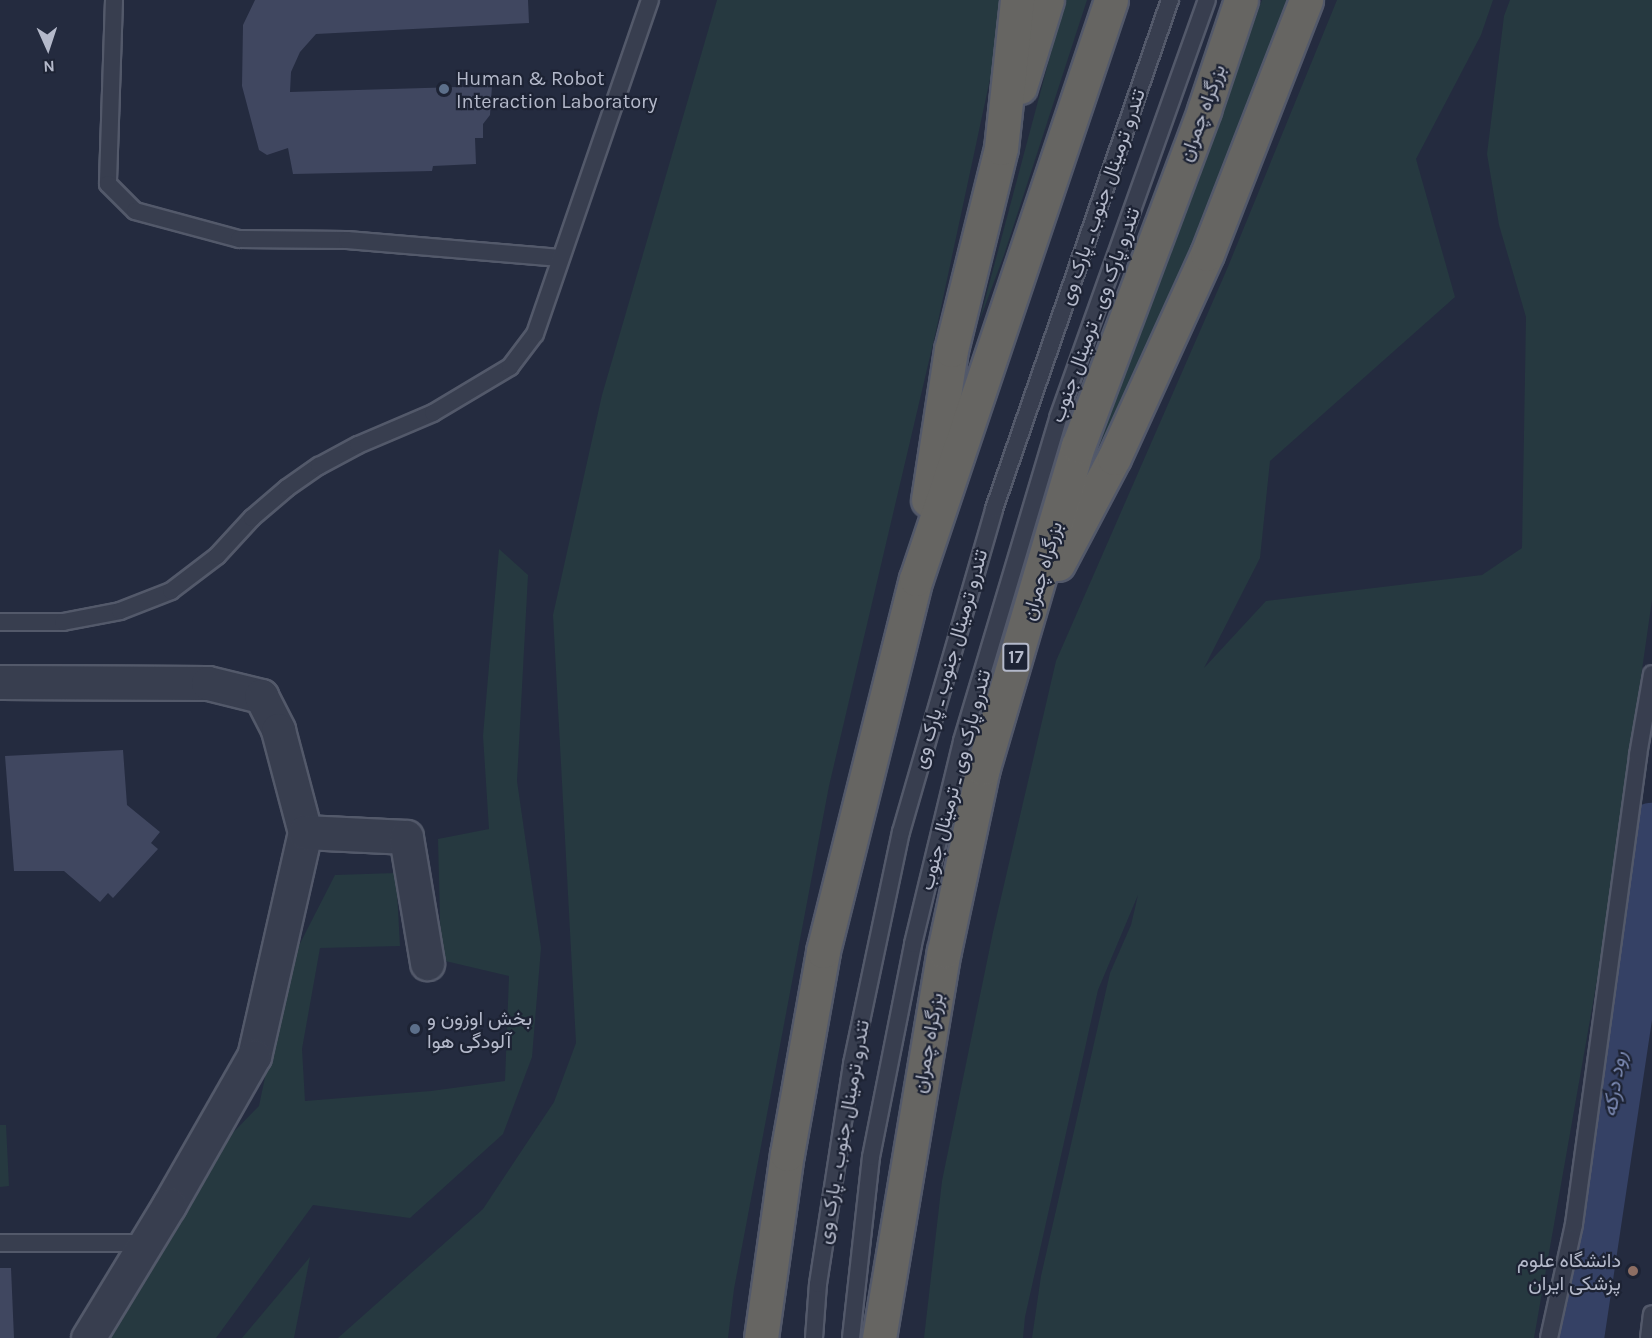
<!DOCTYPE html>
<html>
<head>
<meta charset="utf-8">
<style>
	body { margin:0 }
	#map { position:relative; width:1652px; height:1338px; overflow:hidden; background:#242b3f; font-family:Karla,Vazirmatn,sans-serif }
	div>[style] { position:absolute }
	.green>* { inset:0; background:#263940 }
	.river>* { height:56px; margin:-28px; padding:0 28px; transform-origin:28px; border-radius:28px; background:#354165 }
	.building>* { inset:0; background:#404760 }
	.roads { filter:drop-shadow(2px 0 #53596a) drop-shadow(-2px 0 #53596a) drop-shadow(0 2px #53596a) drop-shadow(0 -2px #53596a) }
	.service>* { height:16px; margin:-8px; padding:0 8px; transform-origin:8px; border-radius:8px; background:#383e4f }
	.minor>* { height:33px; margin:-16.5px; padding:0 16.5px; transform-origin:16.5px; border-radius:16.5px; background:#383e4f }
	.trunk>* { height:33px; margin:-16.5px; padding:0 16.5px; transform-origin:16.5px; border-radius:16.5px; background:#666562 }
	.dots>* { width:16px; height:16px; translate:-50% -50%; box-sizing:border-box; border:3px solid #1d2334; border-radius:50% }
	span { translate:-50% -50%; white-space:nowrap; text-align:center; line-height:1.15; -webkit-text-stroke:4.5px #1d2334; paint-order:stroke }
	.shield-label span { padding:2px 4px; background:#1d2334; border:2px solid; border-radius:4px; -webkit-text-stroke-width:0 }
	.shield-label { font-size:18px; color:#b4b9ca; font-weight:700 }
	.poi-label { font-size:20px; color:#b4b9ca }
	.left { translate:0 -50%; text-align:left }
	.right { translate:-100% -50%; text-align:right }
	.street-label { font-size:20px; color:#b4b9ca }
	.water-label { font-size:21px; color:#7b89b2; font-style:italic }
	.north { position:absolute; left:18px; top:18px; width:60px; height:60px; -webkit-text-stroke:4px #1d2334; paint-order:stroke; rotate:177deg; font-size:16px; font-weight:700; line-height:24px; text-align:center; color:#b4b9ca }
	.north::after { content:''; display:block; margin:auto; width:21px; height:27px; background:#b4b9ca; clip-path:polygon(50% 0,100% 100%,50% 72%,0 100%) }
</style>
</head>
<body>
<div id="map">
	<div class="green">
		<div style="clip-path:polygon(717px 0,1007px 0,936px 331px,829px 786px,734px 1289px,728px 1338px,338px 1338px,483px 1209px,554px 1102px,576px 1043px,553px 615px,602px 395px)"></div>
		<div style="clip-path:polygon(1065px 0,1087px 0,1004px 255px,979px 322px)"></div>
		<div style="clip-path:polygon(1262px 0,1288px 0,1173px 295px,1096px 452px)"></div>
		<div style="clip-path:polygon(1337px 0,1493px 0,1481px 35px,1416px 159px,1455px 297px,1270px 461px,1260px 558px,1204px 668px,1266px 601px,1482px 575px,1522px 548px,1526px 317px,1499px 225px,1487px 154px,1504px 16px,1510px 0,1652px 0,1652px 600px,1600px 963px,1534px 1338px,1032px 1338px,1041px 1276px,1110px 973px,1131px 925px,1138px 895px,1098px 990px,1025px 1317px,1023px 1338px,924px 1338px,942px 1181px,993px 932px,1056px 661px,1227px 269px)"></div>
		<div style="clip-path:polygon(499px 549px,528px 575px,517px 781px,541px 948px,532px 1057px,503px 1134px,410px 1218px,313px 1205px,216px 1338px,101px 1338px,208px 1158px,259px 1106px,288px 967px,335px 875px,396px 873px,400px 946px,320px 948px,302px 1049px,305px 1101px,431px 1091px,505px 1081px,509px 976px,441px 960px,438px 839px,489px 829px,483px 736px)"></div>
		<div style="clip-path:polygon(0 1125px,6px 1125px,9px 1186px,0 1187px)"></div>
		<div style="clip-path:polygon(310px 1257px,294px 1338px,242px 1338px)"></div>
	</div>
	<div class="river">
		<div style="left:1576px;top:1338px;width:513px;rotate:-81.47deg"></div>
	</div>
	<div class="building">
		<div style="clip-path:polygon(255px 0,528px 0,529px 23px,316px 34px,300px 52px,291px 72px,290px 92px,492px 86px,490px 115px,483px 124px,483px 138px,475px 138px,476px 164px,433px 166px,432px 171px,293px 174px,288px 148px,267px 155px,259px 150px,242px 86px,243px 25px)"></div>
		<div style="clip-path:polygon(123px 750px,127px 805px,160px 832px,151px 843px,158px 849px,113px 898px,108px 893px,100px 902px,64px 871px,14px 871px,5px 756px)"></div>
		<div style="clip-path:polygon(0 1268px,11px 1268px,14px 1338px,0 1338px)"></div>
	</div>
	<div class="roads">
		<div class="service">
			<div style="left:114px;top:0;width:184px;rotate:91.9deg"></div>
			<div style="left:108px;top:184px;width:38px;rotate:45deg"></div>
			<div style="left:135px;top:211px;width:108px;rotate:15.1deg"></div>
			<div style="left:239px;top:239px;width:108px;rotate:0.5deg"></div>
			<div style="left:347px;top:240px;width:214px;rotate:4.8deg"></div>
			<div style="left:0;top:622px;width:63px"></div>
			<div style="left:63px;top:622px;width:58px;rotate:-10.9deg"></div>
			<div style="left:120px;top:611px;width:55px;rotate:-21.4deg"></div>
			<div style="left:171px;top:591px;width:58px;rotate:-37.3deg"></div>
			<div style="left:217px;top:556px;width:52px;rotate:-47.4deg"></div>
			<div style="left:252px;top:518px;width:46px;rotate:-40.6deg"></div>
			<div style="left:287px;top:488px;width:39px;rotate:-35deg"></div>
			<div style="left:319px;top:466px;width:44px;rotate:-28.3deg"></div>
			<div style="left:358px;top:445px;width:82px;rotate:-23.1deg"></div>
			<div style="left:433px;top:413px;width:90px;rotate:-30.9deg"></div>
			<div style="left:510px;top:367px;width:41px;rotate:-52.9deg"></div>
			<div style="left:535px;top:334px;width:353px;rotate:-71deg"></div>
			<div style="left:0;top:1243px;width:146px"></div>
			<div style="left:814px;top:1338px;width:54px;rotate:-85.8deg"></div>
			<div style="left:818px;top:1284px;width:223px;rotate:-81.2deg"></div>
			<div style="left:852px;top:1064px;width:237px;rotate:-78.1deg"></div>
			<div style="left:901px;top:832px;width:336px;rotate:-73.9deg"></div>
			<div style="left:994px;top:509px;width:539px;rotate:-70.93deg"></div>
			<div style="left:851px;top:1338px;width:182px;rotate:-83.7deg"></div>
			<div style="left:871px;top:1157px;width:217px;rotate:-78.8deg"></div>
			<div style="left:913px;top:944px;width:209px;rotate:-76.4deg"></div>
			<div style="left:962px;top:741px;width:337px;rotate:-73.4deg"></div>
			<div style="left:1058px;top:418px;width:444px;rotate:-70.4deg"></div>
			<div style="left:1549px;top:1338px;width:117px;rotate:-77.6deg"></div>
			<div style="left:1574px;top:1224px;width:473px;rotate:-82.2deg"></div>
			<div style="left:1638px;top:755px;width:82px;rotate:-80.2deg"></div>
			<div style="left:1649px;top:1338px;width:24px;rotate:-83deg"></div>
		</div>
		<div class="minor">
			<div style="left:0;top:682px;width:208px;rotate:0.3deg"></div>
			<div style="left:208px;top:683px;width:55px;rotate:13.8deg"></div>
			<div style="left:261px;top:696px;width:38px;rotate:63deg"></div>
			<div style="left:278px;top:730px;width:106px;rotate:75.2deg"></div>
			<div style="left:305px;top:832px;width:230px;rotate:102.8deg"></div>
			<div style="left:254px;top:1056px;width:172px;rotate:119.7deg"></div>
			<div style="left:169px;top:1205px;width:156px;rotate:121.3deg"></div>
			<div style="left:305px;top:832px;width:101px;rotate:2.8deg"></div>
			<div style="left:406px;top:837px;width:128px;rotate:80.5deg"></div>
		</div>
		<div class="trunk">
			<div style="left:1020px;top:87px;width:91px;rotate:-72.8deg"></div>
			<div style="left:928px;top:500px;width:152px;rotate:-81.3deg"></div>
			<div style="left:951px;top:350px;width:208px;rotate:-76.1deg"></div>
			<div style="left:1001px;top:148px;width:149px;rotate:-83.8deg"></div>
			<div style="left:1058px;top:564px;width:120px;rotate:-62.2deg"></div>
			<div style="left:1114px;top:458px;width:224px;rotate:-65.5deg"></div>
			<div style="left:1207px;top:254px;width:273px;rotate:-68.7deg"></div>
			<div style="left:761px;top:1338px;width:186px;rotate:-82deg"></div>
			<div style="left:787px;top:1154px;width:206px;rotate:-79.9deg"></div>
			<div style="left:823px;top:951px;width:383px;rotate:-76deg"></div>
			<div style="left:916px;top:579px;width:611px;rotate:-71.39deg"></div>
			<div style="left:879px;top:1338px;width:392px;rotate:-80.5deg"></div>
			<div style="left:944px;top:951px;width:187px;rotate:-78deg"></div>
			<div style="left:983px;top:768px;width:336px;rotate:-73.6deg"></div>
			<div style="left:1078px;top:446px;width:359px;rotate:-69.4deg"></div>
			<div style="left:1204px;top:110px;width:116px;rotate:-71.4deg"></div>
		</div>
	</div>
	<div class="dots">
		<div style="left:444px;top:89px;background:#5c6f8a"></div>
		<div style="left:415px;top:1029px;background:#5c6f8a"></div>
		<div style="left:1633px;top:1271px;background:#8d6e63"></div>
	</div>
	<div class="shield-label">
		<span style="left:1016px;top:657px">17</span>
	</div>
	<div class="poi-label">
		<span class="left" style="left:456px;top:90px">Human &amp; Robot<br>Interaction Laboratory</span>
		<span class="left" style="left:427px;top:1030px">بخش اوزون و<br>آلودگی هوا</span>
		<span class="right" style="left:1621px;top:1272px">دانشگاه علوم<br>پزشکی ایران</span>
	</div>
	<div class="street-label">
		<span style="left:1202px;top:113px;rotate:-70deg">بزرگراه چمران</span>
		<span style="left:1102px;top:197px;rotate:-71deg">تندرو ترمینال جنوب ـ پارک وی</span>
		<span style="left:1095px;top:315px;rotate:-70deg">تندرو پارک وی ـ ترمینال جنوب</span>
		<span style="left:1042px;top:571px;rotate:-74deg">بزرگراه چمران</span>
		<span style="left:950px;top:659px;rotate:-74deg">تندرو ترمینال جنوب ـ پارک وی</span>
		<span style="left:955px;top:780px;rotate:-75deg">تندرو پارک وی ـ ترمینال جنوب</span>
		<span style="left:928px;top:1043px;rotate:-80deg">بزرگراه چمران</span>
		<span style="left:843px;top:1132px;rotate:-80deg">تندرو ترمینال جنوب ـ پارک وی</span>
	</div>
	<div class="water-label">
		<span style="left:1614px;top:1084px;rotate:-81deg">رود درکه</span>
	</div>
	<div class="north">N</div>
</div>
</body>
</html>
